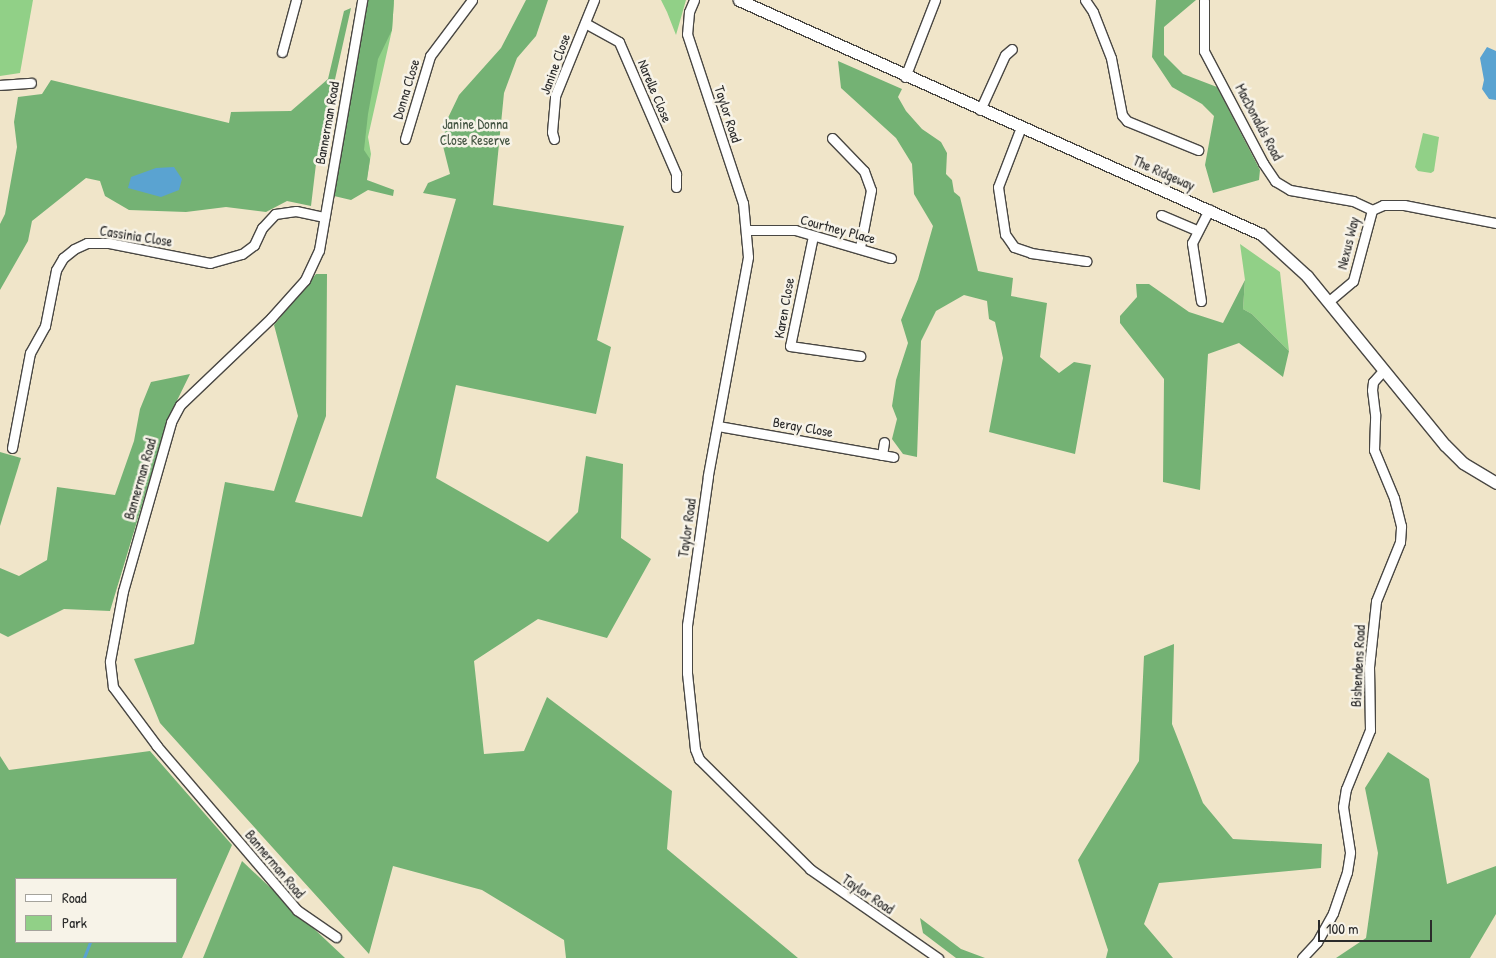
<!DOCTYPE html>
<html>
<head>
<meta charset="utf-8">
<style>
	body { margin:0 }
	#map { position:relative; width:1496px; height:958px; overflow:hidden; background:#f0e5c9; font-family:"Patrick Hand",sans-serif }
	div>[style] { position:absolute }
	.green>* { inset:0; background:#91d087 }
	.forest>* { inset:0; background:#74b274 }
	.water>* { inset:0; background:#5aa3d1 }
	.stream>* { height:2.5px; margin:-1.25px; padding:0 1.25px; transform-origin:1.25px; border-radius:1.25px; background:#5aa3d1 }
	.roads { filter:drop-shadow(1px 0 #494743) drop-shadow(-1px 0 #494743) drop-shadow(0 1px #494743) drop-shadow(0 -1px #494743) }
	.minor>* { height:9px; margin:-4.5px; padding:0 4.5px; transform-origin:4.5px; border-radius:4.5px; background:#fff }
	.tertiary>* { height:11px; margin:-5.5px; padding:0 5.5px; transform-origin:5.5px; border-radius:5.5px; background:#fff }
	span { translate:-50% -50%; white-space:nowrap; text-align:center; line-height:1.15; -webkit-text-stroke:5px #f7f3e8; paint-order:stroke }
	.street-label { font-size:14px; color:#2b2b2b }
	.park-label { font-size:14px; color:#445442 }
	.legend { position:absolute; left:15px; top:878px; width:162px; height:65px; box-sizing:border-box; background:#f7f3e8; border:1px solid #a5a39c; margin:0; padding:6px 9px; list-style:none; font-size:15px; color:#2b2b2b }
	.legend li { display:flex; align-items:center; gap:10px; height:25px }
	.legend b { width:25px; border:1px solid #a5a39c }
	.scale { position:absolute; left:1318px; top:920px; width:114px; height:22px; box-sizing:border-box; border:2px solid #2b2b2b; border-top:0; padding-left:6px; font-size:15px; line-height:18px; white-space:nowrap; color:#2b2b2b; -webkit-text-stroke:4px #f7f3e8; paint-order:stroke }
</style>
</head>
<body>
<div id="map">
	<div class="green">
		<div style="clip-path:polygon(0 0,33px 0,20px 73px,0 76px)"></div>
		<div style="clip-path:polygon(394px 0,392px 30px,368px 137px,371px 154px,366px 184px,343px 180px)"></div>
		<div style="clip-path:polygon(661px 0,686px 0,676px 35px,667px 12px)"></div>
		<div style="clip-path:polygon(1423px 133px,1439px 137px,1434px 171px,1431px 173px,1418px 171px,1415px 167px)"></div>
		<div style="clip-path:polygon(1240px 244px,1280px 272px,1289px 351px,1252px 314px,1243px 309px,1245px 280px)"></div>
	</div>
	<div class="forest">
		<div style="clip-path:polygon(368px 0,394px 0,392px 30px,378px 59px,368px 114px,364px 150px,370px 159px,367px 180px,394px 190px,393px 196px,368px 190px,351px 200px,334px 196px)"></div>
		<div style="clip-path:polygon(526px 0,548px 0,536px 36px,517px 58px,504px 93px,493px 205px,624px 226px,597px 340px,611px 347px,596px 414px,456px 385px,436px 478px,548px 542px,578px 512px,586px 456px,623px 464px,621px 538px,651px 559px,607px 638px,538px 619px,474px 661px,484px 754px,524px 751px,547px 697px,672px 791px,667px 849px,798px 958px,566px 958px,564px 940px,482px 890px,393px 866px,369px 954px,160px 723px,134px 659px,194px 644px,225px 482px,274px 491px,298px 416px,274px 325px,316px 274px,327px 274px,326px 416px,295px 502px,362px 517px,456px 199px,423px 193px,428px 183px,450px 174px,443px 146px,446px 122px,459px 95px,501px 48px)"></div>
		<div style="clip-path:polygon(1156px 0,1196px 0,1164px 27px,1164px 55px,1183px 74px,1217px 87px,1260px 170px,1259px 180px,1213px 193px,1205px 165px,1214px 116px,1202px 104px,1172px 87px,1152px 57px)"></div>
		<div style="clip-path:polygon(351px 8px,316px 164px,311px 206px,287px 201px,266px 212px,226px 207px,186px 212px,129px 210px,105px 196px,100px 181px,86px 178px,32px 221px,28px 241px,0 290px,0 224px,5px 214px,17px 147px,14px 122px,18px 97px,42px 94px,51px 80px,229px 123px,231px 112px,291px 111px,328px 79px,344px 11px)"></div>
		<div style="clip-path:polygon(838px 61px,902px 89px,898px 97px,906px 111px,922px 129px,941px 142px,947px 153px,946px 174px,952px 180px,954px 192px,960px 197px,978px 271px,1013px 278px,1011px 296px,1047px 303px,1040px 357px,1059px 373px,1074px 362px,1091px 365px,1075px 454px,989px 432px,1003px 358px,995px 322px,989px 319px,987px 301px,964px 295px,936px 311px,921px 341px,917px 457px,903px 454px,892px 439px,897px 419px,892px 406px,896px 380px,908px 343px,901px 320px,918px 279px,933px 226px,914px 194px,912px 164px,896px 138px,841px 88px)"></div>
		<div style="clip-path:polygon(1245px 280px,1243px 309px,1252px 314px,1289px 351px,1283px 377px,1239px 343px,1208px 354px,1200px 490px,1163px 482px,1164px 379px,1120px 323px,1120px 316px,1137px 297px,1136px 284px,1149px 284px,1189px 312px,1223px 323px)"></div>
		<div style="clip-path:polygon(190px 374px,168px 419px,110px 611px,64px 609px,8px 637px,0 633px,0 568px,19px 576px,47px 560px,57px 487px,115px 495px,134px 441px,140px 409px,151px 382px)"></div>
		<div style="clip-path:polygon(0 452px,21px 458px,0 526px)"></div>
		<div style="clip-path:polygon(1174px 644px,1172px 724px,1203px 803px,1233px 839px,1322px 844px,1321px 868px,1159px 883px,1144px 924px,1173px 958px,1106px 958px,1108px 950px,1078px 860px,1139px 761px,1144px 656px)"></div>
		<div style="clip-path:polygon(evenodd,150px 751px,232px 845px,182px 958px,0 958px,0 756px,9px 770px,150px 751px,16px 879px,176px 879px,176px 942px,16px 942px,16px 879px)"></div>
		<div style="clip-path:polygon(1388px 752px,1429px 779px,1447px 884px,1496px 866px,1496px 914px,1470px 958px,1336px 958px,1366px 938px,1378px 853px,1365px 788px)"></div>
		<div style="clip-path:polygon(242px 861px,345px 958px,203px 958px)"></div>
		<div style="clip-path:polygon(920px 918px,961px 949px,985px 958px,956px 958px,923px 933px)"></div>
	</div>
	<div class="water">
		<div style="clip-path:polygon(1487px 47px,1496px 51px,1496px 100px,1489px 99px,1482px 89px,1484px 80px,1480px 58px)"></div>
		<div style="clip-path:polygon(174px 167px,182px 179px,179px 190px,161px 197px,128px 188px,131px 177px,156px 168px)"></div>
	</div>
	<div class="stream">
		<div style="left:84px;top:958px;width:17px;rotate:-69deg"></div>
	</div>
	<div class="roads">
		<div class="minor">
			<div style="left:694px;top:0;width:13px;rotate:113deg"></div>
			<div style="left:689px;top:12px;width:22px;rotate:95deg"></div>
			<div style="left:687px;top:34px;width:178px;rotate:71.7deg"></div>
			<div style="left:743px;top:203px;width:54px;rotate:84.7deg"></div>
			<div style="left:748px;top:257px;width:223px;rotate:100.4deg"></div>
			<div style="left:708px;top:476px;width:150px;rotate:98deg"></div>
			<div style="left:687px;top:625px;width:48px;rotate:90deg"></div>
			<div style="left:687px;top:673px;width:76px;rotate:84deg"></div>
			<div style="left:695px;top:749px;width:11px;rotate:68deg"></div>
			<div style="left:699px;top:759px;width:156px;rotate:44.7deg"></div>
			<div style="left:810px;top:869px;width:156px;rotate:34.8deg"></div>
			<div style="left:1085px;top:0;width:14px;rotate:56deg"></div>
			<div style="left:1093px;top:12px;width:49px;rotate:68.6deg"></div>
			<div style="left:1111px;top:58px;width:58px;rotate:79.1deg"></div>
			<div style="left:1122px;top:115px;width:8px;rotate:50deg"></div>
			<div style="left:1127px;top:121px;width:77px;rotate:22.2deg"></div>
			<div style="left:1204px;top:0;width:51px;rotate:90deg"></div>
			<div style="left:1204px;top:51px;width:127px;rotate:62.2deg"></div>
			<div style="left:1263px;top:163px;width:22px;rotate:56deg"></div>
			<div style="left:1275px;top:181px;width:17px;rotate:31deg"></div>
			<div style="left:1290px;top:190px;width:64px;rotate:9.9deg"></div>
			<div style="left:1353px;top:201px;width:21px;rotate:25deg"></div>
			<div style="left:585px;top:23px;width:39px;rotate:29deg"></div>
			<div style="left:619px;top:42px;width:144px;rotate:66.6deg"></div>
			<div style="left:676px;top:174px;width:13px;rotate:90deg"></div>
			<div style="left:282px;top:52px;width:54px;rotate:-74.9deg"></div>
			<div style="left:905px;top:77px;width:83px;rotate:-68.7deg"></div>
			<div style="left:0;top:85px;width:31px;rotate:-4deg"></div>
			<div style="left:980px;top:110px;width:60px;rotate:-65.6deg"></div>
			<div style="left:1005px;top:55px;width:9px;rotate:-41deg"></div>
			<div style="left:1021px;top:127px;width:64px;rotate:111deg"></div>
			<div style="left:998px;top:187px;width:48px;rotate:81.5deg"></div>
			<div style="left:1005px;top:234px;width:16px;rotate:55deg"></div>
			<div style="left:1014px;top:247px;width:18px;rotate:19deg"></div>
			<div style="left:1031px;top:253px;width:56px;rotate:8.3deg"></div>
			<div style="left:832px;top:138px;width:46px;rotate:45.9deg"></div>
			<div style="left:864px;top:171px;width:20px;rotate:70deg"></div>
			<div style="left:871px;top:190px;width:58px;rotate:100.9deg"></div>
			<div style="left:405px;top:139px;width:87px;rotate:-73.2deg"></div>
			<div style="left:430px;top:56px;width:70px;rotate:-53.1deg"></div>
			<div style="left:554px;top:139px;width:7px;rotate:-106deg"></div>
			<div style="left:552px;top:132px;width:36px;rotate:-85deg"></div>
			<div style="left:555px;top:96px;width:104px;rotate:-67.9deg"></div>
			<div style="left:1372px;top:210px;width:12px;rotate:-24deg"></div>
			<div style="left:1383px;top:205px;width:21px"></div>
			<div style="left:1404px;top:205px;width:94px;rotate:11.1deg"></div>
			<div style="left:1161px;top:215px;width:39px;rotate:23deg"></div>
			<div style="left:747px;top:230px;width:48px"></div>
			<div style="left:795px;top:230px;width:100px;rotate:16.3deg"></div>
			<div style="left:813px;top:236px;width:112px;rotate:101.8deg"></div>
			<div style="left:790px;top:346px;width:71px;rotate:8.1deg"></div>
			<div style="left:1201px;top:301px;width:59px;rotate:-98.8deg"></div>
			<div style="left:1192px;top:243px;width:38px;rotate:-63deg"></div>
			<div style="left:1329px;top:301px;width:31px;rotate:-40deg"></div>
			<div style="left:1353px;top:281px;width:73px;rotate:-75deg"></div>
			<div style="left:718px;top:426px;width:178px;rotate:10deg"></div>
			<div style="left:12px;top:448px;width:97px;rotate:-79.3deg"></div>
			<div style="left:30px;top:353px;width:31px;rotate:-61deg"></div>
			<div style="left:45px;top:326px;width:57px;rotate:-78.9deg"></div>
			<div style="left:56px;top:270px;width:14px;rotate:-60deg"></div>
			<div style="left:63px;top:258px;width:14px;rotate:-39deg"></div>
			<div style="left:74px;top:249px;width:14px;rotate:-25deg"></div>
			<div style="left:87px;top:243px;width:22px"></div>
			<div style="left:109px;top:243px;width:103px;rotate:11.2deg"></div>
			<div style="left:210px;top:263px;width:33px;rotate:-16deg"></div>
			<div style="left:242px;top:254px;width:15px;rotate:-37deg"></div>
			<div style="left:254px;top:245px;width:19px;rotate:-65deg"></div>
			<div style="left:262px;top:228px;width:19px;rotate:-47deg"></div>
			<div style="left:275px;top:214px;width:21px;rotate:-8deg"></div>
			<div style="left:296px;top:211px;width:29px;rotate:12deg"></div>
			<div style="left:882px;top:455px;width:13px;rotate:-81deg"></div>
			<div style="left:336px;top:937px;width:47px;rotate:-145.3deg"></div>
			<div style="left:297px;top:910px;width:216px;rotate:-130.5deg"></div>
			<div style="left:157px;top:746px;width:74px;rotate:-126.7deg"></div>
			<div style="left:113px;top:687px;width:26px;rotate:-97deg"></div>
			<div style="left:110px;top:661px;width:71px;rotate:-79.5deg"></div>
			<div style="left:123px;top:591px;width:176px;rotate:-74.1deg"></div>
			<div style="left:171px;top:422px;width:19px;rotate:-62deg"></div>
			<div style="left:180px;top:405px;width:126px;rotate:-43.7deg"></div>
			<div style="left:271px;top:318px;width:51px;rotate:-48.2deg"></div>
			<div style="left:305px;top:280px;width:33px;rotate:-65deg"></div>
			<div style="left:319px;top:250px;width:254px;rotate:-80.2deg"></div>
			<div style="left:1302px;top:958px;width:22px;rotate:-47deg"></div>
			<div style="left:1317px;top:942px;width:33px;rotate:-61deg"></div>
			<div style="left:1333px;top:913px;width:43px;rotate:-71.1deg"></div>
			<div style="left:1347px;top:872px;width:20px;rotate:-81deg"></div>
			<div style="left:1350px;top:852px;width:46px;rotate:-98.8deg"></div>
			<div style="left:1343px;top:807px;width:18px;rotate:-81deg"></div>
			<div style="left:1346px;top:789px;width:64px;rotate:-67.9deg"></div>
			<div style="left:1370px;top:730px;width:63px;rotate:-90.9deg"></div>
			<div style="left:1369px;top:667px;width:66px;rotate:-83.9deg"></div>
			<div style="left:1376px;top:601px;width:64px;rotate:-67.9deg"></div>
			<div style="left:1400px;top:542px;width:16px;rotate:-86deg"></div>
			<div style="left:1401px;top:526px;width:29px;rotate:-104deg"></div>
			<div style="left:1394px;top:498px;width:52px;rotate:-112.6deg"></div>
			<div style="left:1374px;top:450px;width:36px;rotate:-88deg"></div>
			<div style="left:1375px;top:414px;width:24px;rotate:-97deg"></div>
			<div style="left:1372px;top:390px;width:8px;rotate:-83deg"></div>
			<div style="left:1373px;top:382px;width:13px;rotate:-48deg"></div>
		</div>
		<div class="tertiary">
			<div style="left:739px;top:0;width:572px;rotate:24.15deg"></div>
			<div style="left:1261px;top:234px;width:62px;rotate:42.4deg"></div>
			<div style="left:1307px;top:276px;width:218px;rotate:50.8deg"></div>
			<div style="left:1445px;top:445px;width:25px;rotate:45deg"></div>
			<div style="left:1463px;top:463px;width:39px;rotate:31deg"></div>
		</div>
	</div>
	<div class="street-label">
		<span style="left:555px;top:64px;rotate:-70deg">Janine Close</span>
		<span style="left:406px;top:89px;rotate:-73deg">Donna Close</span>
		<span style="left:655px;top:91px;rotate:67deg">Narelle Close</span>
		<span style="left:728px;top:114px;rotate:72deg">Taylor Road</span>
		<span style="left:1259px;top:122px;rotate:62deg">MacDonalds Road</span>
		<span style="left:327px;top:123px;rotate:-80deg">Bannerman Road</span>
		<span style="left:1164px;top:173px;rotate:24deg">The Ridgeway</span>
		<span style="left:838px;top:229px;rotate:15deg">Courtney Place</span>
		<span style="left:136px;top:236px;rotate:9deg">Cassinia Close</span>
		<span style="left:1348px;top:243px;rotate:-76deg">Nexus Way</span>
		<span style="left:784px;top:308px;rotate:-80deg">Karen Close</span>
		<span style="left:803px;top:427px;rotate:10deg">Beray Close</span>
		<span style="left:140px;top:479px;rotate:-74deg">Bannerman Road</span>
		<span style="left:687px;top:528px;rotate:-82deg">Taylor Road</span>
		<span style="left:1358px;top:666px;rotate:-87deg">Bishendens Road</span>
		<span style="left:275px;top:864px;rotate:50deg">Bannerman Road</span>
		<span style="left:868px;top:894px;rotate:34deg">Taylor Road</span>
	</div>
	<div class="park-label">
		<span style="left:475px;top:132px">Janine Donna<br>Close Reserve</span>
	</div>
	<ul class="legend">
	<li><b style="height:6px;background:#fff"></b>Road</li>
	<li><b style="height:14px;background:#91d087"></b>Park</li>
	</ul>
	<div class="scale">100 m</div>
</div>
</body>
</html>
